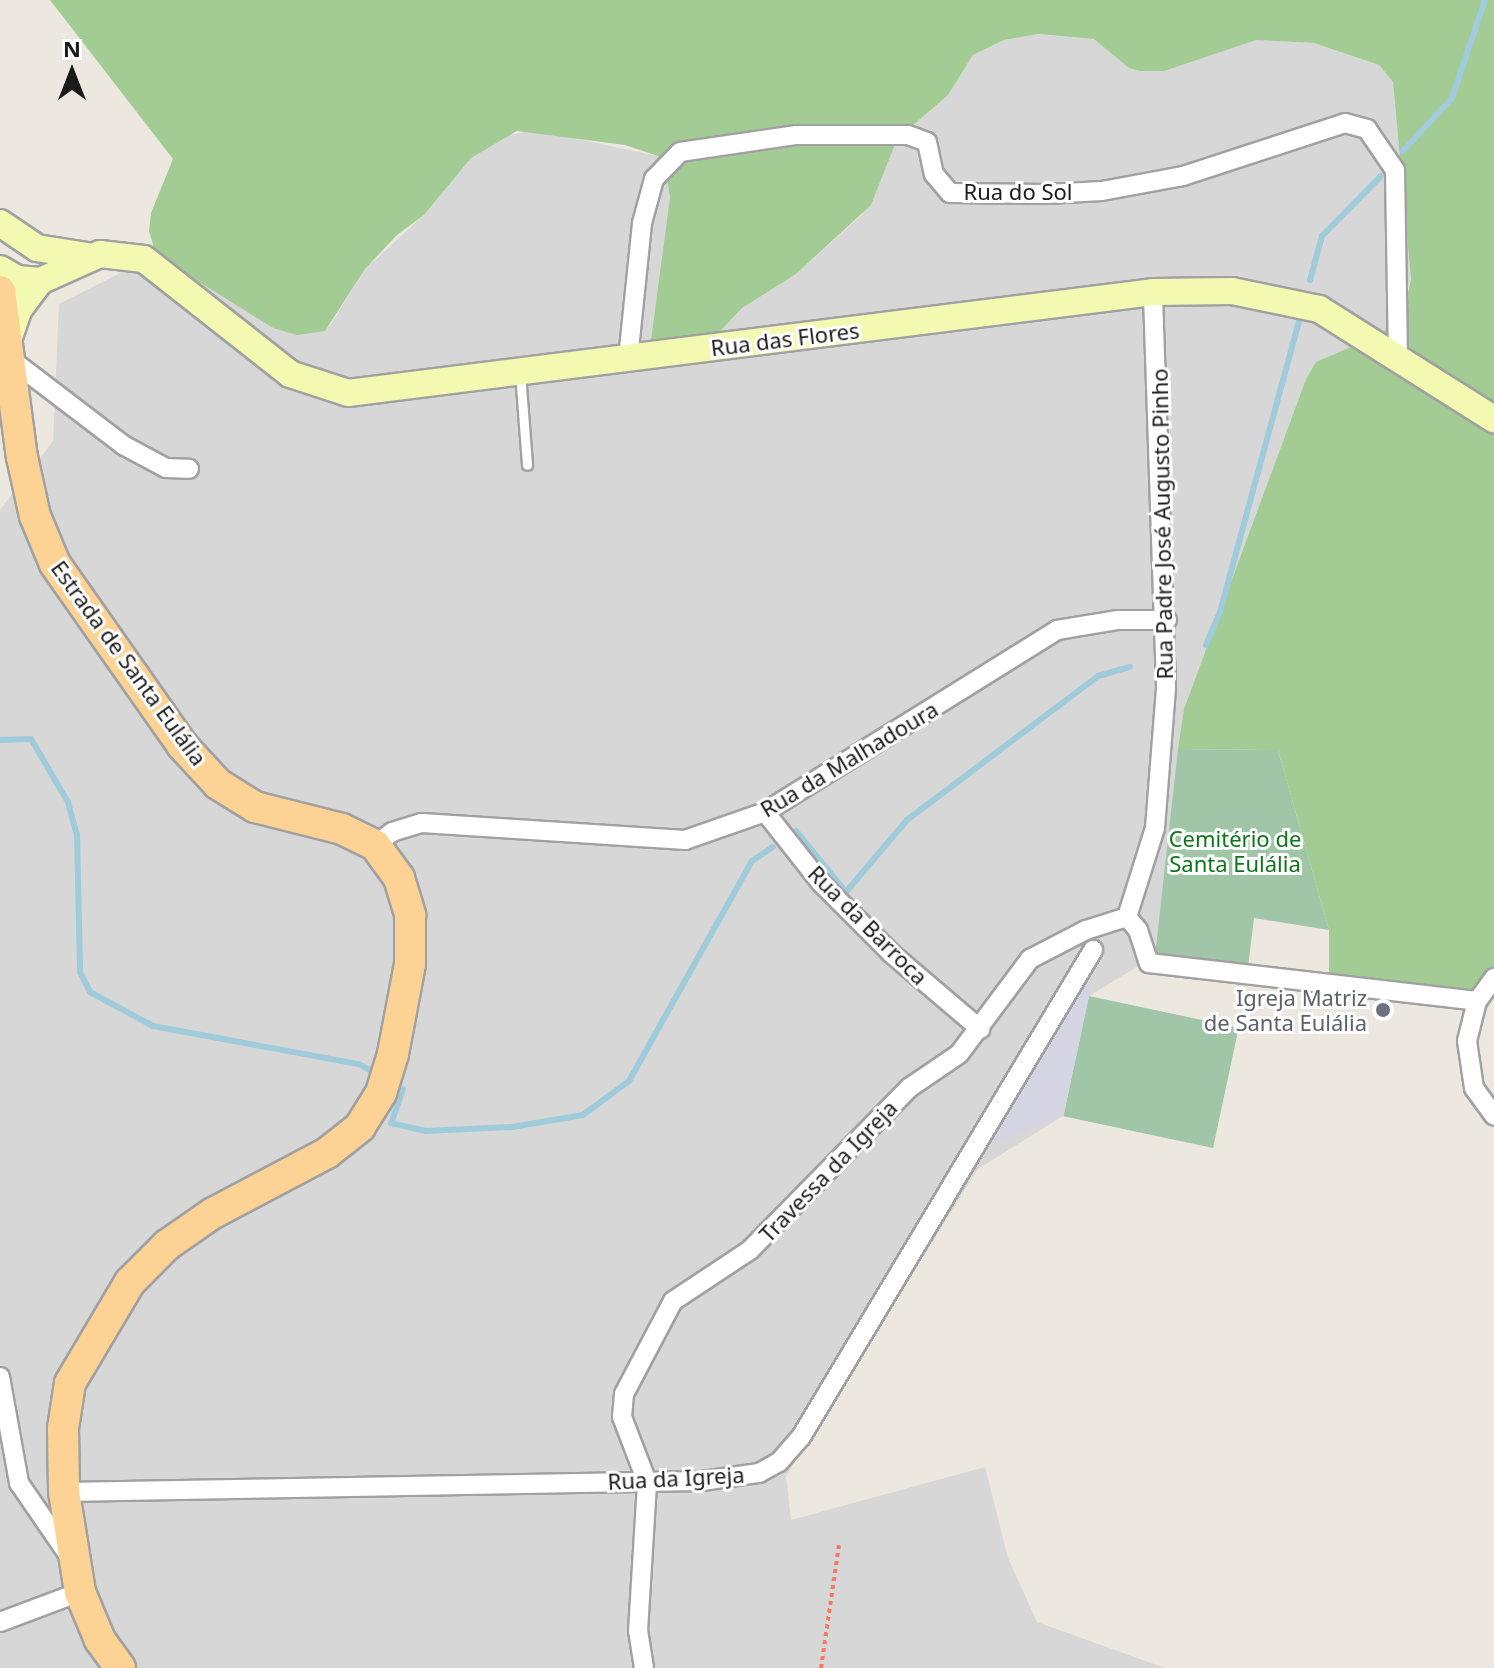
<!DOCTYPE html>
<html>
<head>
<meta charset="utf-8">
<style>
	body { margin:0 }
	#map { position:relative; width:1494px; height:1668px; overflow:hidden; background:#ece8df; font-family:"Noto Sans",sans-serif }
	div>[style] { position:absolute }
	.residential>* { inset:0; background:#d8d7d7 }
	.forest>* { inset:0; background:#a2cc94 }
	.cemetery>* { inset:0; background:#a1c5a7; transform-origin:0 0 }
	.plaza>* { inset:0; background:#d4d4e2 }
	.stream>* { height:6px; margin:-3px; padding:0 3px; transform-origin:3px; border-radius:3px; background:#9fcbdb }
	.path>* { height:4px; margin-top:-2px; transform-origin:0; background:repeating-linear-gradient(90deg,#fa7863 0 4px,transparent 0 8px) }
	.roads { filter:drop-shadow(2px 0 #a1a1a1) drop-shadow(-2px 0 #a1a1a1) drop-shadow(0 2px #a1a1a1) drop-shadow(0 -2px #a1a1a1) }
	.lane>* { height:9px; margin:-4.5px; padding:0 4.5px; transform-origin:4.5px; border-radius:4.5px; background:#fff }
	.street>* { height:18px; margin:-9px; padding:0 9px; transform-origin:9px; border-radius:9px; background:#fff }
	.secondary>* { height:26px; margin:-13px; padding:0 13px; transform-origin:13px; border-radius:13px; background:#f3f9b1 }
	.primary>* { height:30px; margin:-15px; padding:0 15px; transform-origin:15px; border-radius:15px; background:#fcd395 }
	.dots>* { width:22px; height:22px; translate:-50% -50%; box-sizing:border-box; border:4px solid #fff; border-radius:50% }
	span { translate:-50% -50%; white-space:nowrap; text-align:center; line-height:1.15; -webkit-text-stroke:6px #fff; paint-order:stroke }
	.street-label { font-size:22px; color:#1a1a1a }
	.park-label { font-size:22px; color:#0b7618 }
	.worship-label { font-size:22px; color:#5b616d }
	.right { translate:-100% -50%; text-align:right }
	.north { position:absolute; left:32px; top:32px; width:80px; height:80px; -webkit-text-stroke:6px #fff; paint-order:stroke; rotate:0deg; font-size:22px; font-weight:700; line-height:32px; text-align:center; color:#1a1a1a }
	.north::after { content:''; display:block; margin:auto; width:28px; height:36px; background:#1a1a1a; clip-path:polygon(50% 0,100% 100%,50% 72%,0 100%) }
</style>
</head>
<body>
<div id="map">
	<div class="residential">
		<div style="clip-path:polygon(1037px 34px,1094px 39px,1140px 71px,1255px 40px,1314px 43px,1379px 65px,1393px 82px,1411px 279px,1401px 313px,1383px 333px,1316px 362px,1306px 379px,1184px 709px,1155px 956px,1089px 996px,1063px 1116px,978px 1169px,786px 1476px,791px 1520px,985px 1467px,1008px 1558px,1037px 1622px,1165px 1668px,0 1668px,0 510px,53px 441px,59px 304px,156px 255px,273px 328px,329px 327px,365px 269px,424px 215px,471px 158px,499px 137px,535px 130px,658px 156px,664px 165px,670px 197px,650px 346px,710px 342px,742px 308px,796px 274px,863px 214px,897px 139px,948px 95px,973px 55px,1004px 40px)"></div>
	</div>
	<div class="forest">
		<div style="clip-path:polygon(50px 0,1494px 0,1494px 969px,1476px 993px,1329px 977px,1329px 930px,1278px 750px,1178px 749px,1184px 709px,1306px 379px,1316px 362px,1383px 333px,1406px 302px,1411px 279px,1393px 82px,1379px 65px,1314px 43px,1256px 40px,1164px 71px,1140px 71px,1129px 68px,1094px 39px,1038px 34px,1004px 40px,973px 55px,948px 95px,897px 139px,871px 205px,796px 274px,742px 308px,710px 342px,650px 347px,670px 197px,664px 165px,658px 156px,625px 145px,517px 131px,471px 158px,424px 215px,397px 235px,365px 269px,325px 331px,297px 335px,273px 328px,156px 255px,149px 231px,151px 213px,173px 159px)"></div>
	</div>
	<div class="cemetery">
		<div style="clip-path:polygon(1178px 749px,1278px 750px,1329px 930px,1254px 918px,1248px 967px,1155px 956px)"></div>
		<div style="left:1089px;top:996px;width:153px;height:123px;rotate:12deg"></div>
	</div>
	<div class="plaza">
		<div style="clip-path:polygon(1093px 950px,1089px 996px,1063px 1116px,967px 1154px)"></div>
	</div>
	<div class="stream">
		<div style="left:1403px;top:151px;width:72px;rotate:-47.2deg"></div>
		<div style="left:1452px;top:98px;width:103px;rotate:-71.4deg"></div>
		<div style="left:1310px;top:280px;width:46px;rotate:-74.7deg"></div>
		<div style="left:1322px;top:236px;width:84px;rotate:-45.5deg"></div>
		<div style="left:1206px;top:645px;width:36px;rotate:-67deg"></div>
		<div style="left:1220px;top:612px;width:305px;rotate:-74.8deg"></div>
		<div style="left:0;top:740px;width:31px;rotate:-2deg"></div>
		<div style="left:31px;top:739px;width:73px;rotate:59.6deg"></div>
		<div style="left:68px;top:802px;width:34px;rotate:75deg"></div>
		<div style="left:77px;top:835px;width:137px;rotate:88.7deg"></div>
		<div style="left:80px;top:972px;width:22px;rotate:63deg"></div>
		<div style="left:90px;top:992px;width:72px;rotate:28.4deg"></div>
		<div style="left:153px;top:1026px;width:209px;rotate:10.5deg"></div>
		<div style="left:359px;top:1064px;width:13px;rotate:29deg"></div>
		<div style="left:796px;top:831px;width:79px;rotate:50.7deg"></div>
		<div style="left:846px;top:892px;width:94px;rotate:-49.7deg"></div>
		<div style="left:907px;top:820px;width:239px;rotate:-37deg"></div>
		<div style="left:1098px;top:676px;width:33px;rotate:-16deg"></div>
		<div style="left:403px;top:1089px;width:36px;rotate:109deg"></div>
		<div style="left:391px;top:1123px;width:36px;rotate:13deg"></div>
		<div style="left:426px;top:1131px;width:86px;rotate:-2.7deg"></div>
		<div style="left:512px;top:1127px;width:72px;rotate:-9.6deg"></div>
		<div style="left:583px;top:1115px;width:57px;rotate:-36.5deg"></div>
		<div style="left:629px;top:1081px;width:252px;rotate:-60.8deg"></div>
		<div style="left:752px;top:861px;width:25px;rotate:-34deg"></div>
	</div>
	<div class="path">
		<div style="left:821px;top:1668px;width:125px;rotate:-81.7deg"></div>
	</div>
	<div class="roads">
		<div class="lane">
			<div style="left:520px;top:373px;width:92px;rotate:85.6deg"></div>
		</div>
		<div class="street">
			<div style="left:9px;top:358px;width:143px;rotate:37.3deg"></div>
			<div style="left:123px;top:445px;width:49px;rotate:28.1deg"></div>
			<div style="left:166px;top:468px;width:23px;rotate:2deg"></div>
			<div style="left:628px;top:359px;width:137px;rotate:-84.1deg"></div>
			<div style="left:642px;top:223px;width:46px;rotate:-74.7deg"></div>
			<div style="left:654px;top:179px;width:37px;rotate:-46deg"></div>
			<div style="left:680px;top:152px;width:118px;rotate:-8.3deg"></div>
			<div style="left:797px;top:135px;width:111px"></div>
			<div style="left:908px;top:135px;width:20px;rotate:20deg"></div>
			<div style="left:927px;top:142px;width:33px;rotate:78deg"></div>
			<div style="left:934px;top:174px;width:25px;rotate:50deg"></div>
			<div style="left:950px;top:193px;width:97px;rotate:0.6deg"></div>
			<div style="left:1047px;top:194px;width:55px;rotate:-3.1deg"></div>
			<div style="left:1102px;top:191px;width:82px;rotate:-10.5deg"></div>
			<div style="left:1183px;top:176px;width:170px;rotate:-18.1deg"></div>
			<div style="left:1345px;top:123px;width:23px;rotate:15deg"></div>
			<div style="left:1367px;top:129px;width:50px;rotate:55.7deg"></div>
			<div style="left:1395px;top:170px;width:185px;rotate:89.1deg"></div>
			<div style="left:765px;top:812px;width:90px;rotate:51.7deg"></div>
			<div style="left:821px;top:883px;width:100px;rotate:45deg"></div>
			<div style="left:892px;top:954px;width:116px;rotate:40.4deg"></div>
			<div style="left:375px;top:845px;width:21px;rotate:-37deg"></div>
			<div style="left:392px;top:832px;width:31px;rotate:-17deg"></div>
			<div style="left:422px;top:823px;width:264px;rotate:3.7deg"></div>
			<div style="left:685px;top:840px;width:85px;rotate:-19.3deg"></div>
			<div style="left:765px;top:812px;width:344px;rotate:-31.9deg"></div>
			<div style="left:1057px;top:630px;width:62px;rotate:-9.3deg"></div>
			<div style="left:1118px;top:620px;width:49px"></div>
			<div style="left:1127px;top:917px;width:93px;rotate:-72.5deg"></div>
			<div style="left:1155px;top:828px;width:141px;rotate:-85.5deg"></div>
			<div style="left:1166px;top:687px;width:395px;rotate:-91.9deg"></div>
			<div style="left:1127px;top:917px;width:17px;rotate:50deg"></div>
			<div style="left:1138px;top:930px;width:35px;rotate:72deg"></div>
			<div style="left:1149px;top:963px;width:330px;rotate:6.6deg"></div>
			<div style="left:1494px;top:978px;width:29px;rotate:126deg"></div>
			<div style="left:1477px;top:1001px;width:41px;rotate:104deg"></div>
			<div style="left:1467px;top:1041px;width:48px;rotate:81.5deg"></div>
			<div style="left:1474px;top:1088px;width:34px;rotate:54deg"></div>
			<div style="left:0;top:1377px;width:108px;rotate:79.8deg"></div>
			<div style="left:19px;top:1483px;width:93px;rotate:55.5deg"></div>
			<div style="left:64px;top:1492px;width:638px;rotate:-0.99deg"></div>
			<div style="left:702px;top:1481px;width:58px;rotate:-8deg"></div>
			<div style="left:759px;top:1473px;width:23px;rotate:-29deg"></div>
			<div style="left:779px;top:1462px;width:33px;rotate:-49deg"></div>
			<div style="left:801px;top:1437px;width:568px;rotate:-59.05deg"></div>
			<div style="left:0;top:1622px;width:85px;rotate:-20.6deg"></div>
			<div style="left:644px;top:1668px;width:37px;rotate:-99deg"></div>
			<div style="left:638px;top:1631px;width:149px;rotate:-86.5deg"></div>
			<div style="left:647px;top:1482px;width:70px;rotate:-111deg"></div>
			<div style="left:622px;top:1417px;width:23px;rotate:-85deg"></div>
			<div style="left:624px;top:1394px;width:105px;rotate:-62.2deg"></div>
			<div style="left:673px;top:1301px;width:92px;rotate:-33.5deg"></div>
			<div style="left:750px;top:1250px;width:227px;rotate:-45.5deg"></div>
			<div style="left:909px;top:1088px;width:60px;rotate:-34.2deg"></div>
			<div style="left:959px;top:1054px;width:119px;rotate:-53.2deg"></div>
			<div style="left:1030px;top:959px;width:63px;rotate:-27.4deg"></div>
			<div style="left:1086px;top:930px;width:43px;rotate:-17.6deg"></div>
		</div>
		<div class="secondary">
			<div style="left:0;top:223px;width:45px;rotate:34deg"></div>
			<div style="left:37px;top:248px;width:51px;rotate:9.1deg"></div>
			<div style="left:0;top:269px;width:20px;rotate:30deg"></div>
			<div style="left:17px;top:279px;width:23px;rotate:5deg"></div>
			<div style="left:7px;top:343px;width:36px;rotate:-71deg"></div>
			<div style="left:19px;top:309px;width:35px;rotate:-53deg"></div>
			<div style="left:40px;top:281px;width:66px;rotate:-24.2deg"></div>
			<div style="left:100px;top:254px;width:44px;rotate:6.5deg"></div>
			<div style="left:144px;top:259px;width:186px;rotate:38.2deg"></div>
			<div style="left:290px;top:374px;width:61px;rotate:18.1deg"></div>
			<div style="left:348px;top:393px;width:811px;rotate:-7.15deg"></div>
			<div style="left:1153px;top:292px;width:79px;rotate:-0.7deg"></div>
			<div style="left:1232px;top:291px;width:89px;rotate:11.7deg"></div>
			<div style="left:1319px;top:309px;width:207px;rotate:32.2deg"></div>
		</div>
		<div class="primary">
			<div style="left:0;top:291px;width:167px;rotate:82.5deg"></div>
			<div style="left:22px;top:457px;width:60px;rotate:77.6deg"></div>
			<div style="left:35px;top:516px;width:52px;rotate:67.4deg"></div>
			<div style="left:55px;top:564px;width:221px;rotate:54.9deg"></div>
			<div style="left:182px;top:745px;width:53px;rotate:47.3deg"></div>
			<div style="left:218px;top:784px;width:44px;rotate:31.9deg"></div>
			<div style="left:255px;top:807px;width:90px;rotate:14.2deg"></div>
			<div style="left:342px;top:829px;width:37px;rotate:26deg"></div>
			<div style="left:375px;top:845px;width:41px;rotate:54deg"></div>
			<div style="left:399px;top:878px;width:39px;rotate:73deg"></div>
			<div style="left:410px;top:915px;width:49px;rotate:90deg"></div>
			<div style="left:410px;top:964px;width:92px;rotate:100.7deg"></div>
			<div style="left:393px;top:1054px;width:41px;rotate:107.1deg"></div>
			<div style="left:381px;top:1093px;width:40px;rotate:122deg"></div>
			<div style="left:360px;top:1127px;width:42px;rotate:141.8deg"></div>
			<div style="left:327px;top:1153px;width:129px;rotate:152.2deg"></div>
			<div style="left:213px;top:1213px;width:56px;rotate:145.2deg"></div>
			<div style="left:167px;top:1245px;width:52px;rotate:135deg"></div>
			<div style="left:130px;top:1282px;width:117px;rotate:120.7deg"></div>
			<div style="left:70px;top:1383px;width:46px;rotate:98.8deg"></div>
			<div style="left:63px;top:1428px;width:64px;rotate:89.1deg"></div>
			<div style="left:64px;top:1492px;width:101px;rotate:80.9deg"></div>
			<div style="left:80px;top:1592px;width:52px;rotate:67.4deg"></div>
			<div style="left:100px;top:1640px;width:34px;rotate:54deg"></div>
		</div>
	</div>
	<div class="dots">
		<div style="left:1383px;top:1010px;background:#6b7280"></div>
	</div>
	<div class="street-label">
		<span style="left:1018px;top:192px">Rua do Sol</span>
		<span style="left:785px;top:339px;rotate:-7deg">Rua das Flores</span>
		<span style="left:1162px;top:524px;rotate:-91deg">Rua Padre José Augusto Pinho</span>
		<span style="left:129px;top:663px;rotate:54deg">Estrada de Santa Eulália</span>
		<span style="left:849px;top:759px;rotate:-31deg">Rua da Malhadoura</span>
		<span style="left:868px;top:925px;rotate:45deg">Rua da Barroca</span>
		<span style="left:828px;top:1171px;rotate:-46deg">Travessa da Igreja</span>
		<span style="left:676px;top:1478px;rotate:-3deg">Rua da Igreja</span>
	</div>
	<div class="park-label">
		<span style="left:1235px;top:851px">Cemitério de<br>Santa Eulália</span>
	</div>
	<div class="worship-label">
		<span class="right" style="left:1367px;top:1010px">Igreja Matriz<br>de Santa Eulália</span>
	</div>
	<div class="north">N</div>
</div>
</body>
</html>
